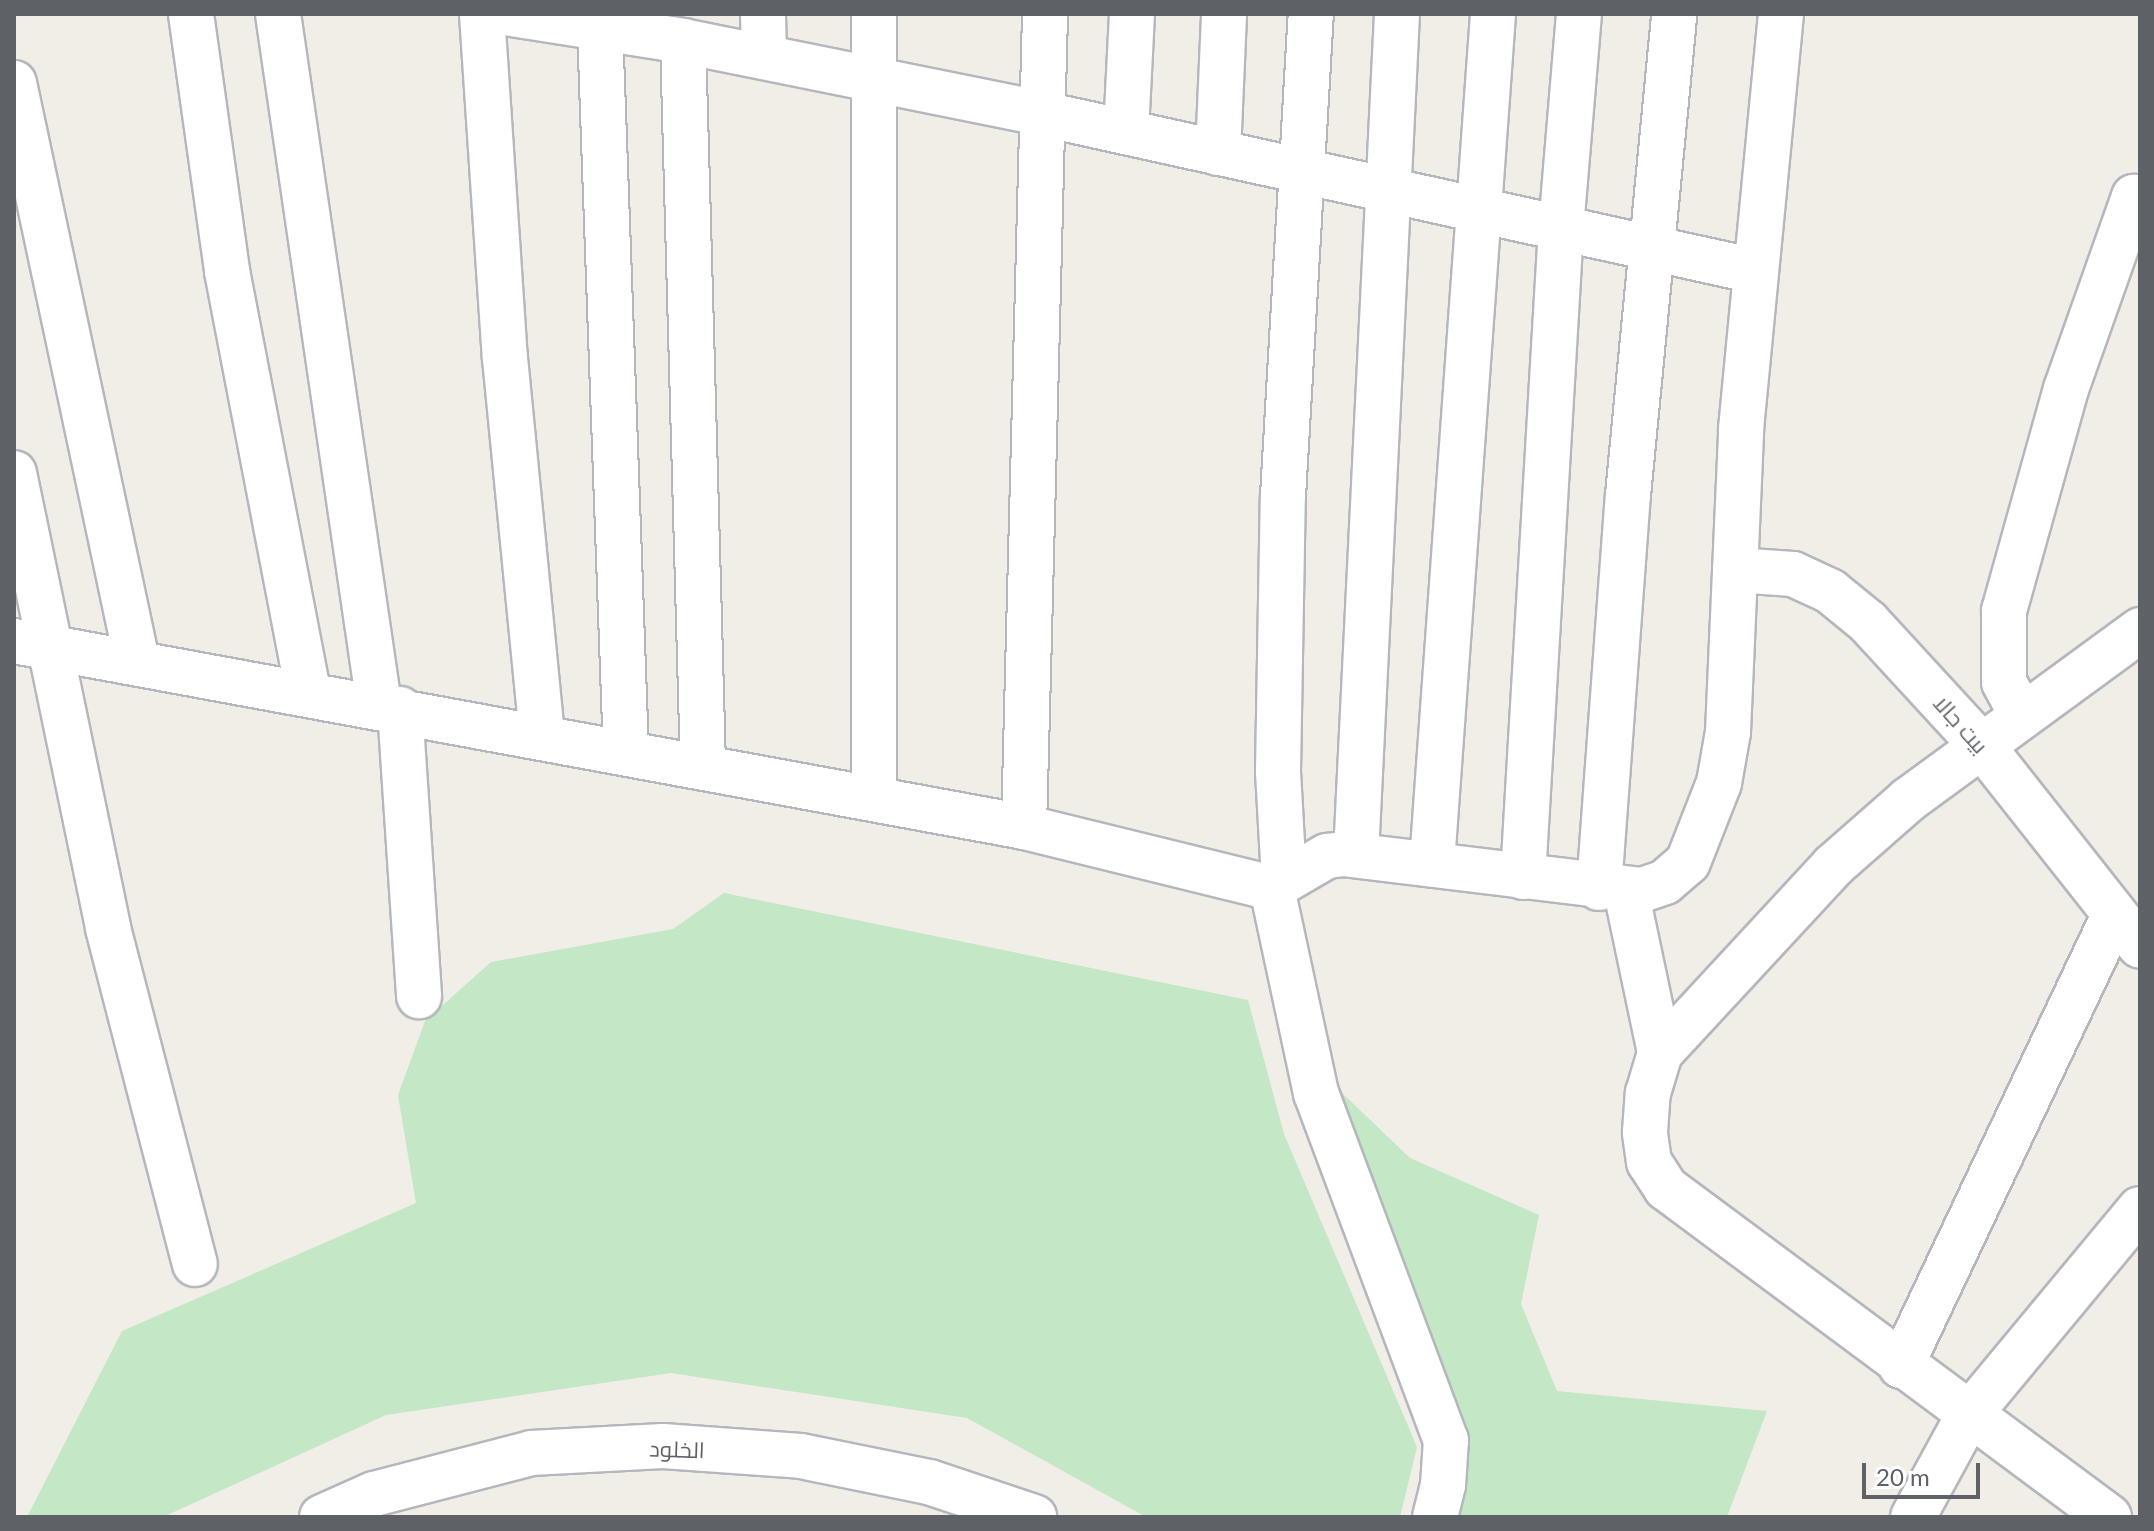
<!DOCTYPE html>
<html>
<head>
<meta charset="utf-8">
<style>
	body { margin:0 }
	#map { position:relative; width:2154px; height:1531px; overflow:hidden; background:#f0eee7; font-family:Lato,Cairo,sans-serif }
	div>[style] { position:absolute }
	.green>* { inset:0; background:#c4e7c6 }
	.roads { filter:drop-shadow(2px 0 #b4b7bb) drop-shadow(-2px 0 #b4b7bb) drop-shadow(0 2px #b4b7bb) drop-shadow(0 -2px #b4b7bb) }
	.street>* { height:44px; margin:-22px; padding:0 22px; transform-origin:22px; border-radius:22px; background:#fff }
	.secondary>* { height:44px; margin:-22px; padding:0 22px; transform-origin:22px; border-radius:22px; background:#fff }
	span { translate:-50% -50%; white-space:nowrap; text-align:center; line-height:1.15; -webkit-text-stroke:7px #fff; paint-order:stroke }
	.street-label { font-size:22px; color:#5e6267 }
	.frame { position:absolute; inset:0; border:16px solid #5e6267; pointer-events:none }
	.scale { position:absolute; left:1862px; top:1463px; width:118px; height:36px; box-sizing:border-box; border:4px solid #5e6267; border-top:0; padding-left:10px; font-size:24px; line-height:28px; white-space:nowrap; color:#5e6267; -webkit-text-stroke:6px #fff; paint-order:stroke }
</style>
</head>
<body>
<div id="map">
	<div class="green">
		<div style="clip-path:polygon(724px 893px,1248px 1000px,1284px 1134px,1417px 1447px,1400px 1517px,1146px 1517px,967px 1418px,671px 1373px,386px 1415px,163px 1517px,27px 1517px,122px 1331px,416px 1203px,398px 1095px,425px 1021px,491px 962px,673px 929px)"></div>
		<div style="clip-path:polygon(1317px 1069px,1410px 1158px,1539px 1215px,1521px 1304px,1557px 1391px,1767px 1411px,1727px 1517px,1434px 1517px,1446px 1440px)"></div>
	</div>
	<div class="roads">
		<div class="street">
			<div style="left:191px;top:14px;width:260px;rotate:82deg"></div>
			<div style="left:227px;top:271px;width:428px;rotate:79.1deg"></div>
			<div style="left:278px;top:14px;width:698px;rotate:81.68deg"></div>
			<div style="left:482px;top:14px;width:345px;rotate:86.2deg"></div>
			<div style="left:505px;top:358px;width:380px;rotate:84.4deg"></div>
			<div style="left:511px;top:14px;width:174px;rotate:8.9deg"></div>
			<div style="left:683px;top:41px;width:363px;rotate:11.4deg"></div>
			<div style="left:1039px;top:113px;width:733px;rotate:12.44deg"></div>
			<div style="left:763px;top:14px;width:43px;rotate:88.7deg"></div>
			<div style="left:874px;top:14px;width:784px;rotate:90deg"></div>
			<div style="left:600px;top:27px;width:726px;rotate:87.95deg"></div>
			<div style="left:683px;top:41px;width:724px;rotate:88.42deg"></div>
			<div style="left:14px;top:83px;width:591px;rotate:77.99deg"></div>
			<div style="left:1126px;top:132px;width:118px;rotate:-87.1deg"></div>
			<div style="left:1218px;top:153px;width:139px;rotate:-87.5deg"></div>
			<div style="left:14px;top:473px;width:465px;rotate:78.3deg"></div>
			<div style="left:108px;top:928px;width:347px;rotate:75.5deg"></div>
			<div style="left:1735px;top:570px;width:58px;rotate:3.9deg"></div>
			<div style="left:1793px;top:574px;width:41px;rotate:24.7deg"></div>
			<div style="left:1830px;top:591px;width:49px;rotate:39.2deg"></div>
			<div style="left:1868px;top:622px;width:170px;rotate:47.4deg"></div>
			<div style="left:1983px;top:747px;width:253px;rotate:51.7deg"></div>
			<div style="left:14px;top:641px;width:1027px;rotate:10.43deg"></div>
			<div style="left:1024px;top:827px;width:255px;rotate:13.8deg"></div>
			<div style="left:1272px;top:888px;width:64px;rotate:-30.2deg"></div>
			<div style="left:1327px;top:856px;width:16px;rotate:-7deg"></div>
			<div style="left:1343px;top:854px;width:301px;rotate:6.9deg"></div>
			<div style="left:1642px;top:890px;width:24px;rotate:-19deg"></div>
			<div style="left:1665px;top:882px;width:30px;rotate:-41deg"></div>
			<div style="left:1688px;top:862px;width:85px;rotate:-68.6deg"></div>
			<div style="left:1719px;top:783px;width:52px;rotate:-80deg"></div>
			<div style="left:1728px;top:732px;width:303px;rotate:-87.5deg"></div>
			<div style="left:1741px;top:429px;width:417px;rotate:-84.5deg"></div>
			<div style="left:400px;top:709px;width:288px;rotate:86.2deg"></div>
			<div style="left:2022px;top:716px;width:38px;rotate:-118deg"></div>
			<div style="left:2004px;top:682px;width:71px;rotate:-90deg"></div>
			<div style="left:2004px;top:611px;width:230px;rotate:-74.4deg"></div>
			<div style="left:2066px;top:389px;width:204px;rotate:-70.5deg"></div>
			<div style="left:2134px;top:197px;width:6px;rotate:9deg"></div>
			<div style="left:1024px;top:827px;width:813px;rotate:-88.52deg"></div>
			<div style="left:1356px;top:855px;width:842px;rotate:-87.21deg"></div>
			<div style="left:1432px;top:863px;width:851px;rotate:-85.89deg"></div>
			<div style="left:1523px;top:877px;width:650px;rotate:-86.65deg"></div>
			<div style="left:1561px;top:228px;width:215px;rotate:-85.2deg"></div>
			<div style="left:1284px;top:879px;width:107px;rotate:-93.2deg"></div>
			<div style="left:1278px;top:772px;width:276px;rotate:-89deg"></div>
			<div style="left:1283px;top:496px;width:483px;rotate:-86.7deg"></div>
			<div style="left:1272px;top:888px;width:210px;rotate:77.9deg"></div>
			<div style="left:1316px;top:1093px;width:371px;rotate:69.5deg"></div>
			<div style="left:1446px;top:1440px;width:45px;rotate:93.8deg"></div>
			<div style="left:1443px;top:1485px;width:33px;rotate:104deg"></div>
			<div style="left:1599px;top:888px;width:394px;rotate:-85.8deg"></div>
			<div style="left:1628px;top:495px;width:483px;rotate:-84.5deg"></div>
			<div style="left:1626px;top:891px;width:166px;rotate:78.1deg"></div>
			<div style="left:1901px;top:1366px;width:499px;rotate:-64.7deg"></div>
			<div style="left:1913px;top:1517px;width:115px;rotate:-61.4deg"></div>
			<div style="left:1968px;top:1416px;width:269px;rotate:-50.3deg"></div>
			<div style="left:2109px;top:1517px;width:552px;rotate:-143.4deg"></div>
			<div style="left:1666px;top:1188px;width:31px;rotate:-123deg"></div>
			<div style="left:1649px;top:1162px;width:30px;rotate:-98deg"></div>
			<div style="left:1645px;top:1132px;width:39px;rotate:-86deg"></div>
			<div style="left:1648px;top:1093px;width:42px;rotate:-73.3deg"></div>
			<div style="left:1660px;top:1053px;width:255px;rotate:-47.2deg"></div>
			<div style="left:1833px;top:866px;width:100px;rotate:-41.3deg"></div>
			<div style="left:1908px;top:800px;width:288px;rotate:-36.2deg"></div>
		</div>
		<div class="secondary">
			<div style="left:322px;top:1517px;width:57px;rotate:-23.9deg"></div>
			<div style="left:374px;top:1494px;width:162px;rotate:-14.6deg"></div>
			<div style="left:531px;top:1453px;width:132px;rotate:-3deg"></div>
			<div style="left:663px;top:1446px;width:138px;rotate:4.1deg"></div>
			<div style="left:801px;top:1456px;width:131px;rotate:11.5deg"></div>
			<div style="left:929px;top:1482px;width:111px;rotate:18.4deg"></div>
		</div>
	</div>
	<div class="street-label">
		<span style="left:1961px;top:724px;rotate:48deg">بيت جالا</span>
		<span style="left:677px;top:1449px;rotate:2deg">الخلود</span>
	</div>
	<div class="frame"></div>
	<div class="scale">20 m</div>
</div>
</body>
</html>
